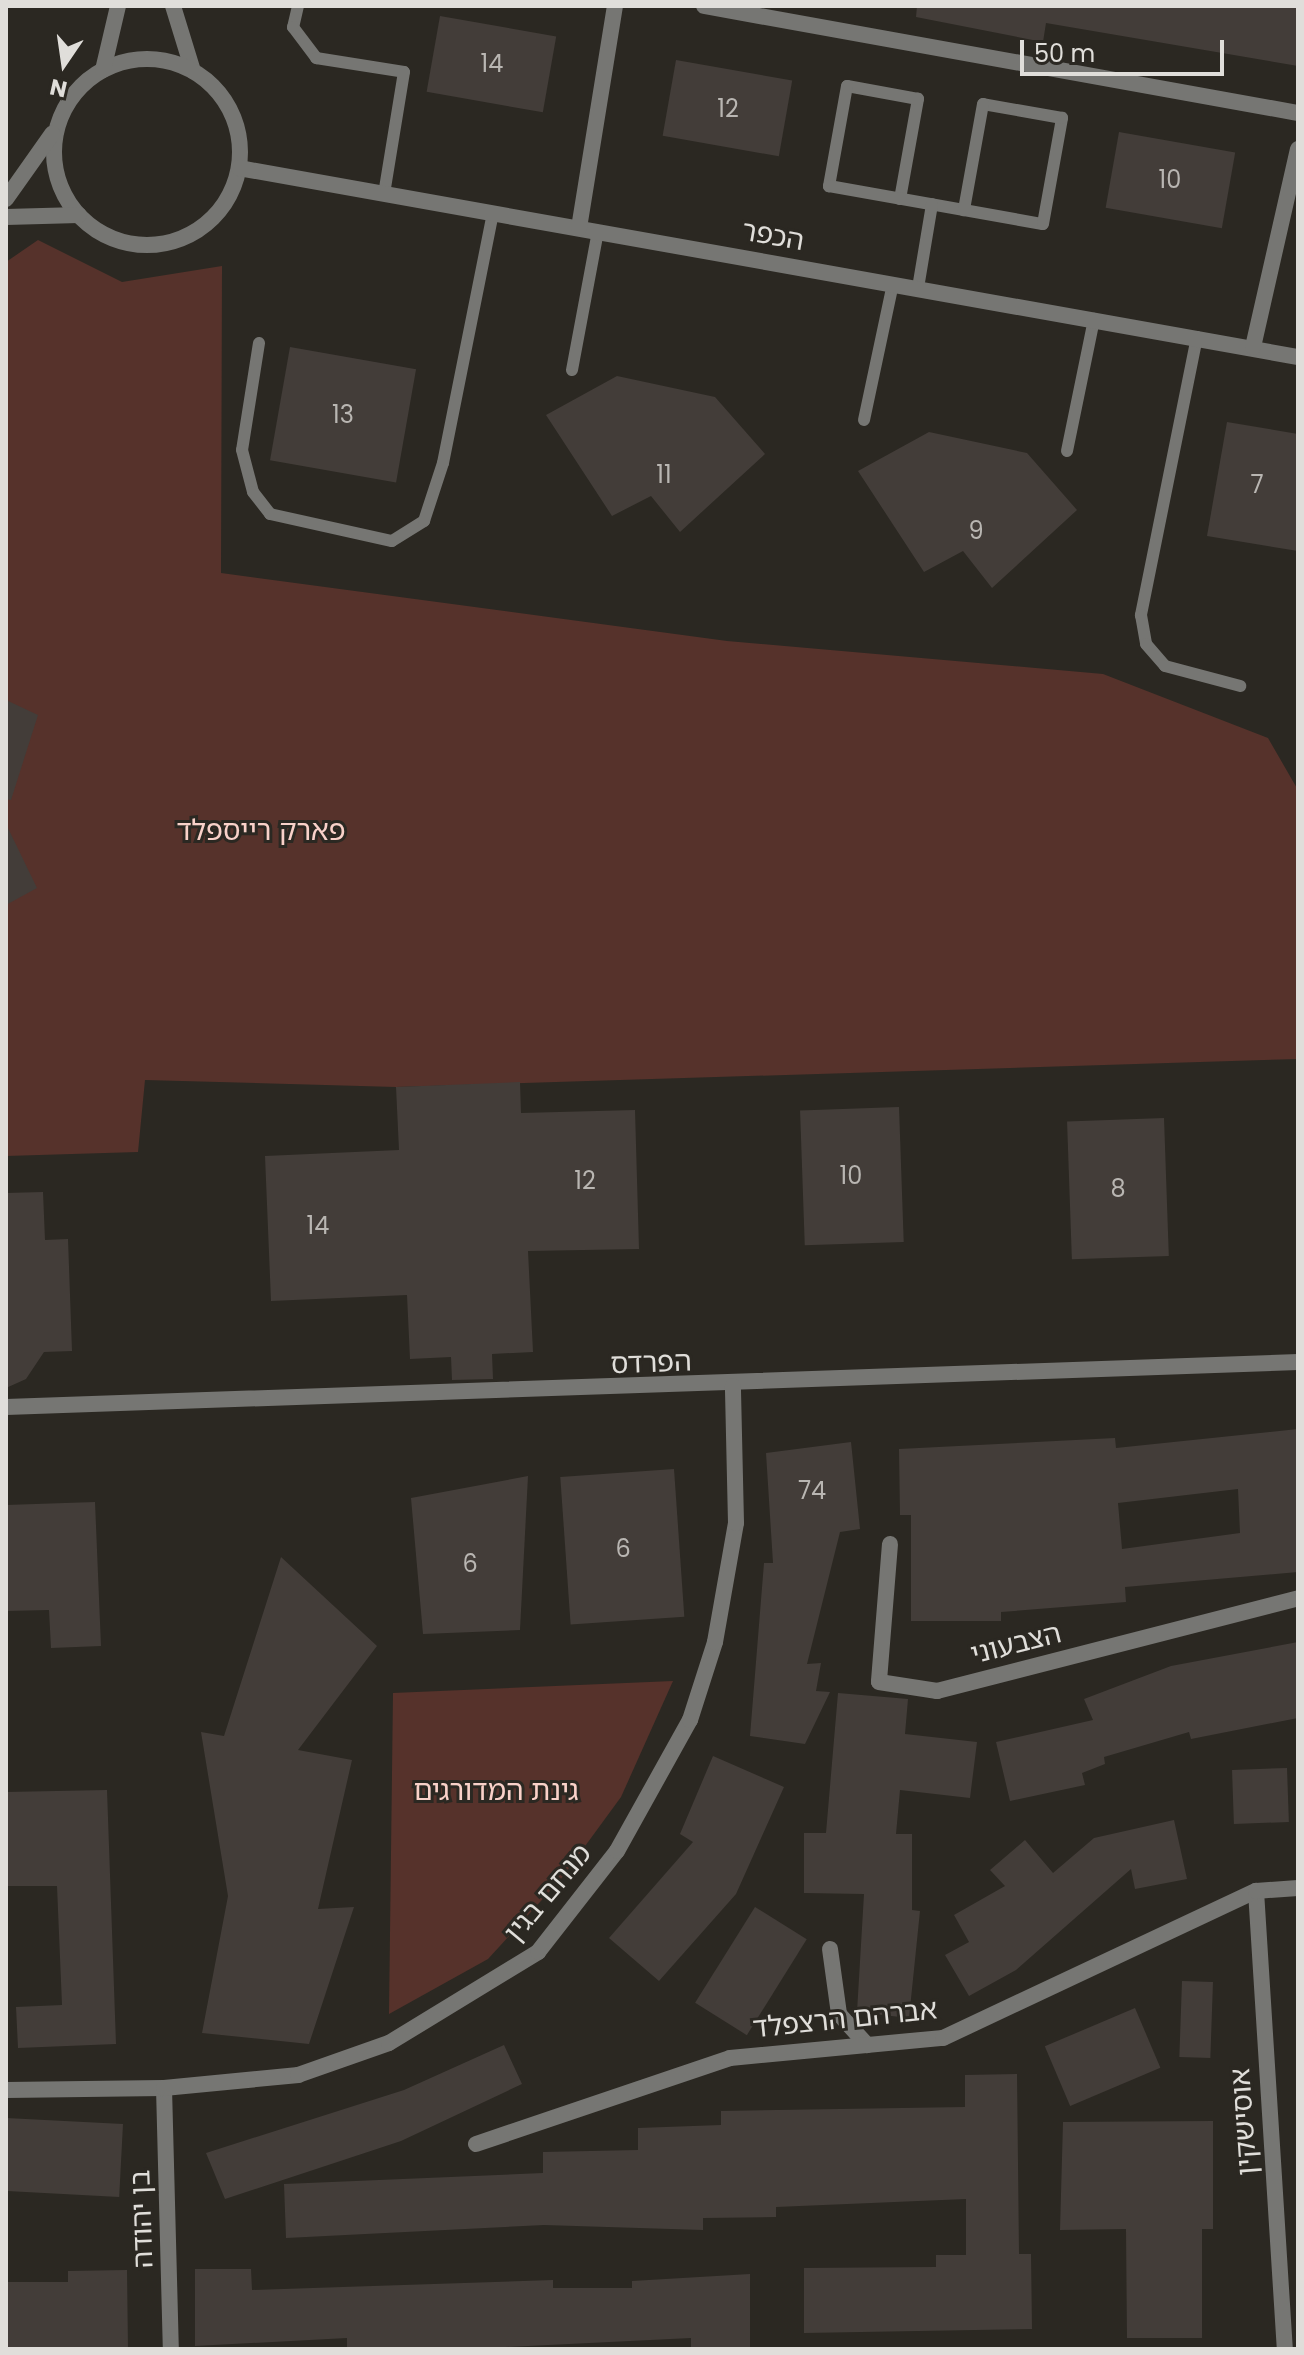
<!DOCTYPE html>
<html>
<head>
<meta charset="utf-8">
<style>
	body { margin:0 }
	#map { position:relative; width:1304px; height:2355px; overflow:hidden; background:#2b2822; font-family:Poppins,"Noto Sans Hebrew",sans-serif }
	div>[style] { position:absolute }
	.green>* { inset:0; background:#56322b }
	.building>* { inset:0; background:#433d39; transform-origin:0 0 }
	.service>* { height:12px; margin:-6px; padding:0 6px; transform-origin:6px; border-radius:6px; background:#767673 }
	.minor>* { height:16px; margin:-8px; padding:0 8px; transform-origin:8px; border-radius:8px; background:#767673 }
	.minor>.ring { margin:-8px; padding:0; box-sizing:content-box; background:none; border:16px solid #767673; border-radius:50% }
	span { translate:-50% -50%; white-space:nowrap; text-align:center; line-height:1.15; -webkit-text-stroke:6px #2b2822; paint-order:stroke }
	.number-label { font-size:24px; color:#b9b6b2 }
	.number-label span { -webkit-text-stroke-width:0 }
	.street-label { font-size:28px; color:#e0deda }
	.park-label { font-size:28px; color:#f9d1c9 }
	.frame { position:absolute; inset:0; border:8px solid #e0deda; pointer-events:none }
	.north { position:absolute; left:24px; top:24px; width:80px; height:80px; -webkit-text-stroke:6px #2b2822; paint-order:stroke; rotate:193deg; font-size:22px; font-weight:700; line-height:32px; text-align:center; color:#e0deda }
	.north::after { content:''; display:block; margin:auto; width:28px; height:36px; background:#e0deda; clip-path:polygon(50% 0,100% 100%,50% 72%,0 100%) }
	.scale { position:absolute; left:1020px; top:40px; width:204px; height:36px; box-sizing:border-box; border:4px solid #e0deda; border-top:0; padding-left:10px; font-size:24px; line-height:28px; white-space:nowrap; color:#e0deda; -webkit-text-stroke:6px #2b2822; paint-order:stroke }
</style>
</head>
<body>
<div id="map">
	<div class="green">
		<div style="clip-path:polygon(38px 240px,122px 282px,222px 266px,221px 573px,727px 641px,1103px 674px,1268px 738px,1298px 790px,1298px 1059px,396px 1087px,145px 1080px,138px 1152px,6px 1156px,6px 262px)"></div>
		<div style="clip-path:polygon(673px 1681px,621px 1797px,561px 1879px,488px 1959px,389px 2014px,393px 1693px)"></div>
	</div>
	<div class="building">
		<div style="clip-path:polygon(917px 6px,1298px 6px,1298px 66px,1046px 23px,1043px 42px,916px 17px)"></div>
		<div style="left:440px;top:16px;width:118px;height:77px;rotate:10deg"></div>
		<div style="left:676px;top:60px;width:118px;height:77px;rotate:10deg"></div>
		<div style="left:1119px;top:132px;width:118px;height:77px;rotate:10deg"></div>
		<div style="left:290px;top:347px;width:128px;height:115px;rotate:10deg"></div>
		<div style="clip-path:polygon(617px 376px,715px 397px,765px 454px,680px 532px,651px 496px,612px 516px,546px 415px)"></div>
		<div style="clip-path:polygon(1227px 422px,1298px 434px,1298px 551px,1207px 536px)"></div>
		<div style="clip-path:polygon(929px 432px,1027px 453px,1077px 510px,992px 588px,963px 551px,924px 572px,858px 471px)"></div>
		<div style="clip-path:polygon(6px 700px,38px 715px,11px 800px,6px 799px)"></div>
		<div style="clip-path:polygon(6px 824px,37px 888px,6px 905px)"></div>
		<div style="clip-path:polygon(520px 1082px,521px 1113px,635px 1110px,639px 1249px,528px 1251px,533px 1352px,492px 1354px,493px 1379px,452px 1380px,451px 1357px,410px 1359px,407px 1295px,271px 1301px,265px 1156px,399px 1150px,396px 1087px)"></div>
		<div style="left:899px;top:1107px;width:135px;height:99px;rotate:88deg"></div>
		<div style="left:1164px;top:1118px;width:138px;height:97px;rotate:88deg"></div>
		<div style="clip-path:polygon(43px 1192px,45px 1240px,68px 1239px,72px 1351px,44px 1352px,26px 1379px,6px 1388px,6px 1193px)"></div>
		<div style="clip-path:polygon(evenodd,1298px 1429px,1298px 1572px,1125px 1587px,1126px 1602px,1001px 1612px,1001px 1621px,911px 1621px,911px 1515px,900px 1515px,899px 1449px,1115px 1438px,1116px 1448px,1298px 1429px,1238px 1489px,1240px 1533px,1122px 1549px,1118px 1503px,1238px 1489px)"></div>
		<div style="clip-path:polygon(851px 1442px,860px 1529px,840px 1532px,807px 1664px,821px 1663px,816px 1691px,830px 1692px,805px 1744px,750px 1736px,764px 1563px,773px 1563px,766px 1453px)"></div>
		<div style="left:674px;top:1469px;width:148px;height:114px;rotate:86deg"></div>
		<div style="clip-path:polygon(528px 1476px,520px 1630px,423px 1634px,411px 1498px)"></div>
		<div style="clip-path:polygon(95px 1502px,101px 1646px,51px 1648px,49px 1610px,6px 1611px,6px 1505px)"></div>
		<div style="clip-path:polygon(281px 1557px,377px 1646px,298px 1750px,352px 1760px,318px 1909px,354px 1907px,309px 2044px,202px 2033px,228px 1896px,201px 1732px,224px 1736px)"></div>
		<div style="clip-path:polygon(1298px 1642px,1298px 1718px,1191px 1739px,1189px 1732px,1104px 1757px,1105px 1764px,1082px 1773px,1085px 1785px,1010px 1801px,996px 1742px,1093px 1720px,1084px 1699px,1171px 1666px)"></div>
		<div style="clip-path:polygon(838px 1693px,908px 1699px,905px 1734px,977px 1742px,970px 1798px,900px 1790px,896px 1834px,912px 1834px,912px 1910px,920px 1911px,909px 2018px,857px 2012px,864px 1894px,804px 1893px,804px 1833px,826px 1833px)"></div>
		<div style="clip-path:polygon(713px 1756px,784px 1787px,736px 1894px,659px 1981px,609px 1938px,693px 1842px,680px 1834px)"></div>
		<div style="left:1287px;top:1768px;width:54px;height:55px;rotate:88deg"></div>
		<div style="clip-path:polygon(107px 1790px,116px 2044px,18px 2048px,16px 2007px,62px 2005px,57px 1886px,6px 1886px,6px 1792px)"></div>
		<div style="clip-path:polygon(1174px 1820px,1187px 1879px,1135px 1889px,1131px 1869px,1016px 1970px,969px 1996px,945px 1955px,969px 1942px,954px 1915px,1005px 1886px,990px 1870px,1025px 1840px,1053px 1873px,1094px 1838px)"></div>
		<div style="left:755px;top:1907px;width:61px;height:113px;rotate:32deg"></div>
		<div style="left:1182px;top:1981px;width:31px;height:76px;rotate:2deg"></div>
		<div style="left:1135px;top:2008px;width:65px;height:98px;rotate:67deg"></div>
		<div style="clip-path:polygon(504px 2045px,522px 2084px,401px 2141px,225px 2199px,206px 2153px,404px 2090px)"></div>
		<div style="clip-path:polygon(1017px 2074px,1019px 2254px,1031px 2254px,1032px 2329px,804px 2333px,804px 2268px,936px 2267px,936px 2255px,966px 2255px,966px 2199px,776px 2207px,776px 2217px,703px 2218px,703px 2230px,544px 2225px,286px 2238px,284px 2184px,543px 2173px,543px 2152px,638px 2150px,638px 2128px,721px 2125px,721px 2111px,965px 2107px,965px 2075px)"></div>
		<div style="clip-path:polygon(1213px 2121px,1213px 2229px,1202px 2229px,1202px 2338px,1127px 2338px,1126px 2229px,1060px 2230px,1063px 2122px)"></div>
		<div style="left:123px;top:2124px;width:73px;height:117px;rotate:93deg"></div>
		<div style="clip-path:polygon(195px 2269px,251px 2269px,252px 2290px,553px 2280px,553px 2288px,632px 2288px,632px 2281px,750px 2274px,750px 2349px,691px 2349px,691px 2338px,466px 2349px,347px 2349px,347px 2338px,195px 2346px)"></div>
		<div style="clip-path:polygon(127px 2270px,128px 2349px,6px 2349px,6px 2282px,68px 2282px,68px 2271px)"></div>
	</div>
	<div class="service">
		<div style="left:298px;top:6px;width:22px;rotate:103deg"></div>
		<div style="left:293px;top:27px;width:39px;rotate:53deg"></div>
		<div style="left:316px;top:58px;width:89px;rotate:9deg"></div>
		<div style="left:404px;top:72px;width:124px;rotate:99.3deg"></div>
		<div style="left:900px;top:199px;width:102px;rotate:-79.8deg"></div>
		<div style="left:918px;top:99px;width:72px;rotate:-169.6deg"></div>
		<div style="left:847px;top:86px;width:102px;rotate:100.2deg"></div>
		<div style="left:829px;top:186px;width:217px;rotate:10.1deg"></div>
		<div style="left:1043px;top:224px;width:108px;rotate:-79.8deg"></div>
		<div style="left:1062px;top:118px;width:80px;rotate:-170deg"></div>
		<div style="left:983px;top:104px;width:108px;rotate:100.2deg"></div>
		<div style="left:918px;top:288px;width:85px;rotate:-80.5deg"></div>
		<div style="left:1197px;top:337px;width:284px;rotate:101.4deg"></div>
		<div style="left:1141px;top:615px;width:29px;rotate:80deg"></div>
		<div style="left:1146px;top:644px;width:29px;rotate:49deg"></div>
		<div style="left:1165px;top:666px;width:78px;rotate:14.9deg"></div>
		<div style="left:259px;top:343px;width:108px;rotate:99deg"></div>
		<div style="left:242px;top:450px;width:43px;rotate:75.3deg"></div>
		<div style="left:253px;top:492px;width:28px;rotate:52deg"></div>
		<div style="left:270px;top:514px;width:125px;rotate:12.5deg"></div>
		<div style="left:392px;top:541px;width:38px;rotate:-32deg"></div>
		<div style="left:424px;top:521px;width:61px;rotate:-71.9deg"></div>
		<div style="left:443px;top:463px;width:255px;rotate:-78.7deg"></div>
		<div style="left:572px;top:370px;width:141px;rotate:-79.4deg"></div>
		<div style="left:864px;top:420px;width:139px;rotate:-78deg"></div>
		<div style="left:1067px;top:451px;width:135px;rotate:-78.4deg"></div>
	</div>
	<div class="minor">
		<div style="left:173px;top:6px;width:68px;rotate:72.9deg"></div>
		<div style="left:704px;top:6px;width:604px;rotate:10.21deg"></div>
		<div class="ring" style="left:54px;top:59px;width:170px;height:170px"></div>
		<div style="left:103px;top:70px;width:66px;rotate:-76.8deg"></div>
		<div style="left:239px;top:168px;width:1076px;rotate:10.12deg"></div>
		<div style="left:6px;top:199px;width:80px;rotate:-54.7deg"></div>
		<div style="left:6px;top:217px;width:73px;rotate:-1.6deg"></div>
		<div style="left:579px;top:228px;width:225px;rotate:-80.8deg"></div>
		<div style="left:1253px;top:347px;width:203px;rotate:-77.2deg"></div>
		<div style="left:6px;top:1407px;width:1293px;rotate:-1.99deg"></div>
		<div style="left:890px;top:1544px;width:138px;rotate:94.6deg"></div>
		<div style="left:879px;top:1682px;width:59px;rotate:8.8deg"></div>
		<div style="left:937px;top:1691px;width:373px;rotate:-14.4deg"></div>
		<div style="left:1256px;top:1891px;width:459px;rotate:86.4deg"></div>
		<div style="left:830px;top:1949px;width:66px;rotate:82.1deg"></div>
		<div style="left:839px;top:2014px;width:42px;rotate:47.9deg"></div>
		<div style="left:164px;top:2088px;width:261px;rotate:88.5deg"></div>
		<div style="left:6px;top:2090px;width:158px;rotate:-0.7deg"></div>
		<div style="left:164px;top:2088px;width:135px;rotate:-5.5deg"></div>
		<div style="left:298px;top:2075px;width:96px;rotate:-19.4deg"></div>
		<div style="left:389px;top:2043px;width:175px;rotate:-31.4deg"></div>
		<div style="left:538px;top:1952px;width:128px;rotate:-52deg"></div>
		<div style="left:617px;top:1851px;width:150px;rotate:-60.9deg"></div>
		<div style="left:690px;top:1720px;width:82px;rotate:-72.2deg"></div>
		<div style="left:715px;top:1642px;width:121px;rotate:-80deg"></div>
		<div style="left:736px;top:1523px;width:137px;rotate:-91.3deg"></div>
		<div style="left:476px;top:2144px;width:268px;rotate:-18.7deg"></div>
		<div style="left:730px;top:2058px;width:214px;rotate:-5.4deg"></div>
		<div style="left:943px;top:2038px;width:346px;rotate:-25.2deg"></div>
		<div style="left:1256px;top:1891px;width:42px;rotate:-4.1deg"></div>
	</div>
	<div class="number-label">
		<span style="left:492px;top:64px">14</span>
		<span style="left:728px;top:109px">12</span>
		<span style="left:1170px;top:180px">10</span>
		<span style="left:343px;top:415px">13</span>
		<span style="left:664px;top:475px">11</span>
		<span style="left:1257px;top:485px">7</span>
		<span style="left:976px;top:531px">9</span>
		<span style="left:851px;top:1176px">10</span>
		<span style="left:585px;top:1181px">12</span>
		<span style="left:1118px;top:1189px">8</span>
		<span style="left:318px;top:1226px">14</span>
		<span style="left:812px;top:1491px">74</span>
		<span style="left:623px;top:1549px">6</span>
		<span style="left:470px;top:1564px">6</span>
	</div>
	<div class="street-label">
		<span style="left:773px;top:236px;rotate:10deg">הכפר</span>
		<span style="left:651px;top:1363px;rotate:-2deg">הפרדס</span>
		<span style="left:1016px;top:1644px;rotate:-14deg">הצבעוני</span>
		<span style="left:548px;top:1893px;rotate:-50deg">מנחם בגין</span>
		<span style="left:845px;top:2019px;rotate:-6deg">אברהם הרצפלד</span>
		<span style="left:1244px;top:2122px;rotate:-94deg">אוסישקין</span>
		<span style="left:142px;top:2219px;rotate:-92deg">בן יהודה</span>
	</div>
	<div class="park-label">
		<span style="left:261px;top:831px">פארק רייספלד</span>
		<span style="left:496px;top:1791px">גינת המדורגים</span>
	</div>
	<div class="frame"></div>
	<div class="north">N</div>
	<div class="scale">50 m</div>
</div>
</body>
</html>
